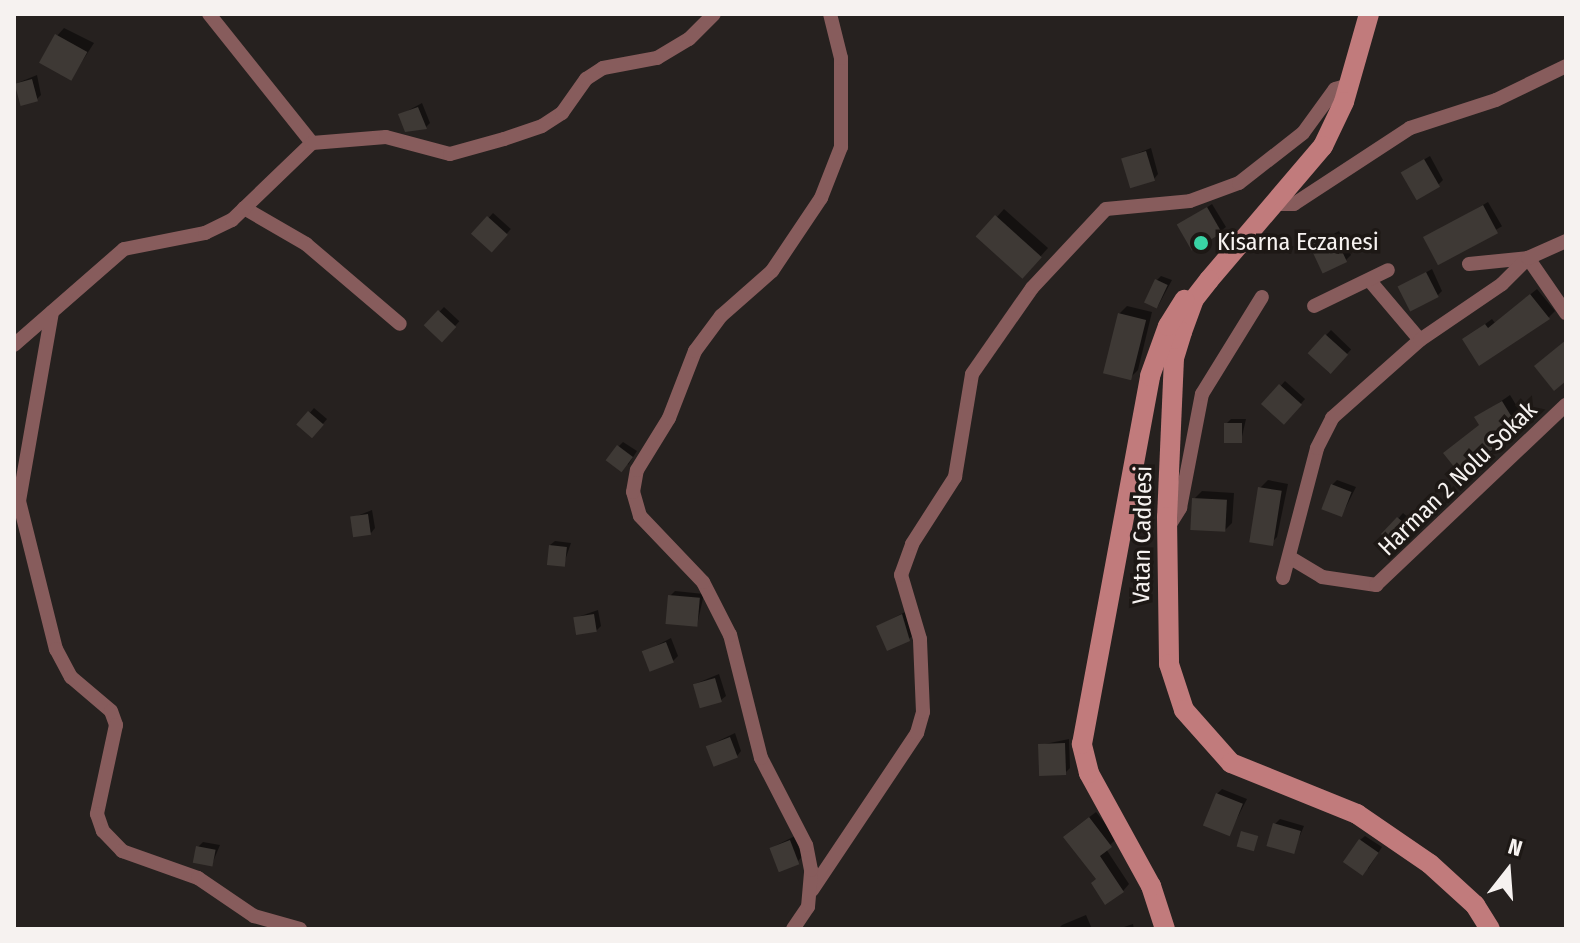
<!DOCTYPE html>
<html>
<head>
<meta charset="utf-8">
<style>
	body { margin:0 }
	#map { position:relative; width:1580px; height:943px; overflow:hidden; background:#26211f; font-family:"Fira Sans Condensed",sans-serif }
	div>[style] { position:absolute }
	.shadow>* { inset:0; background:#0007; transform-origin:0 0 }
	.building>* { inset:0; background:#3e3935; transform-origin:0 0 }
	.street>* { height:14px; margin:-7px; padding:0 7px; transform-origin:7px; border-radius:7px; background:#875c5c }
	.secondary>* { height:20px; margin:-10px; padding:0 10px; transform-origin:10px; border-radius:10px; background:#c17b7c }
	.dots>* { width:22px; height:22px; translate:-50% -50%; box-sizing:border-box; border:4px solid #1d1815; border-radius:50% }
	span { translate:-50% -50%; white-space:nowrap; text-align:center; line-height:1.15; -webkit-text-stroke:7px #1d1815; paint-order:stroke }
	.poi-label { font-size:24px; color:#f6f2f0 }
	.left { translate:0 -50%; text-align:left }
	.street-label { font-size:24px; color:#f6f2f0 }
	.frame { position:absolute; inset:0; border:16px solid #f6f2f0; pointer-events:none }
	.north { position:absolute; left:1468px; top:831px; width:80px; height:80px; -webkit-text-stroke:6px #1d1815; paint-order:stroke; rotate:17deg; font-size:22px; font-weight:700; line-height:32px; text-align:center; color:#f6f2f0 }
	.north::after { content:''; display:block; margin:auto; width:28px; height:36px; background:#f6f2f0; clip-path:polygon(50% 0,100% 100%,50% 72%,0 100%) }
</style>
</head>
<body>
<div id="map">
	<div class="shadow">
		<div style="clip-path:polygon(64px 28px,94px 43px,72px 77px,57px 36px)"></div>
		<div style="clip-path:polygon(37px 75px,41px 95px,37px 99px,15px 84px)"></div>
		<div style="clip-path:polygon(422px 103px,430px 123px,426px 127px,400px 115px)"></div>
		<div style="clip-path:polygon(1151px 148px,1158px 174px,1154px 179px,1123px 159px)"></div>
		<div style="clip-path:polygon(1430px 156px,1443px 180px,1438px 185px,1403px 172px)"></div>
		<div style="left:1488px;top:202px;width:28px;height:72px;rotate:60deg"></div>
		<div style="clip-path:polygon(1212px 204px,1226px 227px,1221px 231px,1180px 225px)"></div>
		<div style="clip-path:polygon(1004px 209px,1048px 248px,1030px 268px,997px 217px)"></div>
		<div style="left:493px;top:213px;width:24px;height:28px;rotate:42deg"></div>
		<div style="clip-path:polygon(1339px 231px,1351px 255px,1346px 260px,1312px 246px)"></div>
		<div style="clip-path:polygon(1432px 269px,1442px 291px,1438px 295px,1400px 287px)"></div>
		<div style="clip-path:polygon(1161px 276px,1172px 280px,1158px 306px,1157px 280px)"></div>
		<div style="clip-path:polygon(1537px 289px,1555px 311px,1549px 317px,1465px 339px,1492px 319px,1495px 323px)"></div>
		<div style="clip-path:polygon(1127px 306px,1152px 312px,1138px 370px,1130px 378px,1119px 314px)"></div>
		<div style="left:444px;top:307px;width:21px;height:26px;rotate:43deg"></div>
		<div style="left:1331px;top:330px;width:28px;height:32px;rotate:44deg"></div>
		<div style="left:1285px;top:381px;width:27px;height:31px;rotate:42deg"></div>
		<div style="clip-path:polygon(1510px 395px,1527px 423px,1463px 475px,1481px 424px,1477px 418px)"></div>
		<div style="left:314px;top:408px;width:17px;height:23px;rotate:40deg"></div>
		<div style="clip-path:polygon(1231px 419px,1246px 419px,1241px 441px,1226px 424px)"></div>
		<div style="clip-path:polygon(623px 442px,637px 451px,628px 465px,619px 446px)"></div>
		<div style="clip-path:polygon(1268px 480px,1288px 484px,1277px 537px,1269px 545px,1260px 488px)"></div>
		<div style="clip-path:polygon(1337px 480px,1356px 487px,1342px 515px,1332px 485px)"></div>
		<div style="clip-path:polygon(1202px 491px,1234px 493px,1232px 523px,1225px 530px,1194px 499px)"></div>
		<div style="clip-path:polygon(372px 510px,375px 528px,371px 533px,352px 518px)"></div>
		<div style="left:1403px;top:513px;width:21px;height:28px;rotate:41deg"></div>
		<div style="clip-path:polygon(555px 541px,571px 543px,563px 566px,550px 545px)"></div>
		<div style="clip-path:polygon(675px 591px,704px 594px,697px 625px,670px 596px)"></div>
		<div style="clip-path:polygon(598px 610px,601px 626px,596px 631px,575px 618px)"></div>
		<div style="clip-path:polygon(907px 611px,914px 634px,909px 639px,878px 626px)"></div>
		<div style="clip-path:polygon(671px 638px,678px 656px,673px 661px,644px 652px)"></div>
		<div style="clip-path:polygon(719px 674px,726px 696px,721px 700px,695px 684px)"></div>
		<div style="clip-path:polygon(735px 733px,741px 751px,737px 756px,708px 746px)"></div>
		<div style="clip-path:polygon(1069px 739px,1070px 768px,1065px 773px,1040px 745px)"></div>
		<div style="clip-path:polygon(1222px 789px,1247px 799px,1229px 834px,1217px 794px)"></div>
		<div style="clip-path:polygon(1096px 812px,1117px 838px,1106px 849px,1129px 884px,1123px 891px,1072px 830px)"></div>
		<div style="clip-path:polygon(1280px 819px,1304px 826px,1293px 852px,1275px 824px)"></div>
		<div style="clip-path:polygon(795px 836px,802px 857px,797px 862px,771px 848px)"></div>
		<div style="clip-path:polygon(1365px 836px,1382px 847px,1368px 869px,1360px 840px)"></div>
		<div style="clip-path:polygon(203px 842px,220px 845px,212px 864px,198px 847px)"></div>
		<div style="clip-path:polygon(1086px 915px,1092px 929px,1058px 929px,1062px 925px)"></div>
		<div style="clip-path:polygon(1133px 924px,1134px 929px,1118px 929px)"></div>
	</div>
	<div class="building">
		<div style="left:55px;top:34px;width:37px;height:33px;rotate:29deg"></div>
		<div style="left:32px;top:79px;width:23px;height:18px;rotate:75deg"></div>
		<div style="clip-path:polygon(418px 107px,427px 129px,405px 132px,398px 114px)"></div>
		<div style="left:1146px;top:151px;width:31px;height:26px;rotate:73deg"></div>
		<div style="left:1424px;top:159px;width:32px;height:27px;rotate:60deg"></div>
		<div style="left:1483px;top:205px;width:32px;height:68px;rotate:62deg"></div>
		<div style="left:1207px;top:207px;width:30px;height:35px;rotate:60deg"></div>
		<div style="left:995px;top:215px;width:63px;height:29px;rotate:42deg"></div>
		<div style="left:487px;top:216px;width:28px;height:24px;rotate:42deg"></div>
		<div style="left:1334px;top:234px;width:31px;height:27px;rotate:65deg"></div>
		<div style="left:1426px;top:272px;width:28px;height:32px;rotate:63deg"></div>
		<div style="left:1155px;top:279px;width:14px;height:26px;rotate:25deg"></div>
		<div style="clip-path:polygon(1530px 294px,1550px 319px,1479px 366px,1462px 339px,1485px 324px,1488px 328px)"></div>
		<div style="left:438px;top:310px;width:25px;height:21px;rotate:43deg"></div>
		<div style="left:1118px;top:313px;width:29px;height:62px;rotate:14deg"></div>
		<div style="left:1325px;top:334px;width:31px;height:26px;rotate:42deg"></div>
		<div style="clip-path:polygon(1566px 340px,1566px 381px,1554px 391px,1534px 366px)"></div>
		<div style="left:1279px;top:384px;width:31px;height:27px;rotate:42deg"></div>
		<div style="clip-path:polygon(1502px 401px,1521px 432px,1489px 452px,1492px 456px,1463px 478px,1443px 453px,1479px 425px,1474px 417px)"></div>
		<div style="left:308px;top:411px;width:21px;height:18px;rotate:41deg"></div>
		<div style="left:1224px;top:423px;width:18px;height:20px"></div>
		<div style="left:617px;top:445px;width:20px;height:19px;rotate:37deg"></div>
		<div style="left:1331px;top:484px;width:22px;height:27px;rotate:21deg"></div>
		<div style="left:1258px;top:487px;width:24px;height:56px;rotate:9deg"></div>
		<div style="left:1192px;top:498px;width:35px;height:32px;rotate:3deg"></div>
		<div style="left:368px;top:514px;width:21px;height:18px;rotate:82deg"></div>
		<div style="clip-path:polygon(1397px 517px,1416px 533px,1399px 549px,1381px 534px)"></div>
		<div style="left:549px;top:545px;width:18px;height:20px;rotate:6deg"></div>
		<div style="left:668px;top:595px;width:32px;height:29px;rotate:5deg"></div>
		<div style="left:594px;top:614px;width:18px;height:21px;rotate:81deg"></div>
		<div style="clip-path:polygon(902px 614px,910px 641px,887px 651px,876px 626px)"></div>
		<div style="left:666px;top:642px;width:22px;height:26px;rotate:69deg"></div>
		<div style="left:715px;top:678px;width:25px;height:23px;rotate:74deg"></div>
		<div style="left:730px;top:737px;width:22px;height:26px;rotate:69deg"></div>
		<div style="left:1065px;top:743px;width:32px;height:27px;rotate:88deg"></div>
		<div style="left:1216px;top:793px;width:29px;height:35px;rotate:22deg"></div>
		<div style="clip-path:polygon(1089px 817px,1112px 847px,1100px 856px,1124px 892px,1105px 905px,1091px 883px,1096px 879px,1063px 837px)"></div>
		<div style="left:1273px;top:823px;width:29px;height:24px;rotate:16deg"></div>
		<div style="left:1241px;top:831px;width:18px;height:16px;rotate:16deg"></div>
		<div style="left:1359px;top:839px;width:24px;height:28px;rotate:35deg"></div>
		<div style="left:790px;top:840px;width:26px;height:22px;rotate:69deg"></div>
		<div style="left:196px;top:846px;width:20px;height:17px;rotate:11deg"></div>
	</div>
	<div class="street">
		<div style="left:209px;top:14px;width:165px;rotate:51.4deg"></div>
		<div style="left:1272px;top:204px;width:22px"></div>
		<div style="left:1294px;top:204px;width:139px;rotate:-33.2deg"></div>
		<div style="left:1410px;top:128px;width:90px;rotate:-18deg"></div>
		<div style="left:1496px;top:100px;width:78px;rotate:-25.9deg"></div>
		<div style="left:244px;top:208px;width:72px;rotate:30.1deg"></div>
		<div style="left:306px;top:244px;width:123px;rotate:40.4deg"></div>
		<div style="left:1528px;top:258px;width:67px;rotate:55.4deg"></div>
		<div style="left:1469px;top:264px;width:59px;rotate:-5.8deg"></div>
		<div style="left:1370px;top:281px;width:77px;rotate:49.7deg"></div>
		<div style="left:1314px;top:306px;width:82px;rotate:-25.9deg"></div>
		<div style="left:52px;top:312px;width:192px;rotate:99.9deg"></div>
		<div style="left:19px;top:501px;width:153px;rotate:76deg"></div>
		<div style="left:56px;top:649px;width:32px;rotate:62deg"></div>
		<div style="left:71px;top:677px;width:52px;rotate:40.4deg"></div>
		<div style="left:111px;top:711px;width:15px;rotate:70deg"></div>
		<div style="left:116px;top:725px;width:91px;rotate:102.1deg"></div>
		<div style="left:97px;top:814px;width:18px;rotate:71deg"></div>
		<div style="left:103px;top:831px;width:28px;rotate:46deg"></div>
		<div style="left:122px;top:851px;width:81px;rotate:19.6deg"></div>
		<div style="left:198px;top:878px;width:68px;rotate:34.2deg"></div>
		<div style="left:254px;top:916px;width:48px;rotate:15.8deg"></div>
		<div style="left:14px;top:345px;width:146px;rotate:-41.1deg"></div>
		<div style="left:124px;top:249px;width:83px;rotate:-11.2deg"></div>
		<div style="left:205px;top:233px;width:30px;rotate:-26deg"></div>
		<div style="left:232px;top:220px;width:111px;rotate:-43.9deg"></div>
		<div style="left:312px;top:143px;width:74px;rotate:-4.6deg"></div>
		<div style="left:386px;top:137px;width:66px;rotate:14.9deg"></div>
		<div style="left:450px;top:154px;width:56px;rotate:-15.5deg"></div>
		<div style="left:504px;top:139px;width:40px;rotate:-18.9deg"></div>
		<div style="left:542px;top:126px;width:24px;rotate:-33deg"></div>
		<div style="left:562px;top:113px;width:42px;rotate:-54.8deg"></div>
		<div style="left:586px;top:79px;width:20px;rotate:-33deg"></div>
		<div style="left:603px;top:68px;width:55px;rotate:-10.5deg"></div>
		<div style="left:657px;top:58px;width:37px;rotate:-31deg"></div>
		<div style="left:689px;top:39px;width:35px;rotate:-45deg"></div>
		<div style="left:1167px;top:529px;width:25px;rotate:-58deg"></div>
		<div style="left:1180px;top:508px;width:116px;rotate:-79.1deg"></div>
		<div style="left:1202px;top:394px;width:114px;rotate:-58.3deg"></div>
		<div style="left:1289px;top:557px;width:39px;rotate:31deg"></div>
		<div style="left:1322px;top:577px;width:55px;rotate:8.4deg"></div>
		<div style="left:1376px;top:585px;width:262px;rotate:-43.5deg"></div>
		<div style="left:1283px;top:578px;width:134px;rotate:-75.3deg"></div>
		<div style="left:1317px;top:448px;width:34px;rotate:-63deg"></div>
		<div style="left:1332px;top:418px;width:118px;rotate:-41.6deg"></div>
		<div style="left:1420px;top:340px;width:99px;rotate:-34.3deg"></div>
		<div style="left:1502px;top:284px;width:37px;rotate:-45deg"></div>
		<div style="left:1528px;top:258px;width:42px;rotate:-24.1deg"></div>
		<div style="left:812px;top:890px;width:189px;rotate:-56.2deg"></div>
		<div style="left:917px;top:733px;width:22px;rotate:-74deg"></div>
		<div style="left:923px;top:712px;width:73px;rotate:-92.4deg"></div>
		<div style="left:920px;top:639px;width:67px;rotate:-106.5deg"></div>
		<div style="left:901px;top:575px;width:33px;rotate:-70deg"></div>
		<div style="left:912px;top:544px;width:80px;rotate:-57.3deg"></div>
		<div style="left:955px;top:477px;width:104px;rotate:-80.6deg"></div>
		<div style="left:972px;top:374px;width:105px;rotate:-55.1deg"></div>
		<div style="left:1032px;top:288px;width:108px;rotate:-46.9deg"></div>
		<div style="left:1106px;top:209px;width:84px;rotate:-5.4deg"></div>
		<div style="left:1190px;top:201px;width:52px;rotate:-20.2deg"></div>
		<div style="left:1239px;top:183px;width:81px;rotate:-38deg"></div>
		<div style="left:1303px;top:133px;width:54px;rotate:-54deg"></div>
		<div style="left:1335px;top:89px;width:15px;rotate:-16deg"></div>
		<div style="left:793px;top:929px;width:27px;rotate:-56deg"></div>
		<div style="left:808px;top:907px;width:37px;rotate:-85deg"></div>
		<div style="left:811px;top:870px;width:25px;rotate:-101deg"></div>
		<div style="left:806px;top:845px;width:98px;rotate:-117.3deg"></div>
		<div style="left:761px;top:758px;width:127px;rotate:-104.1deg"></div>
		<div style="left:730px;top:635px;width:59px;rotate:-117deg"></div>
		<div style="left:703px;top:582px;width:91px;rotate:-133.7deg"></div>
		<div style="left:640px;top:516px;width:25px;rotate:-106deg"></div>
		<div style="left:633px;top:492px;width:22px;rotate:-80deg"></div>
		<div style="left:637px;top:470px;width:61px;rotate:-58.4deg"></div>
		<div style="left:669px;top:418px;width:72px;rotate:-68.8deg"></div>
		<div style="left:695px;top:351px;width:44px;rotate:-53.4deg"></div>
		<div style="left:721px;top:316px;width:68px;rotate:-41.4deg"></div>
		<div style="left:772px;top:271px;width:88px;rotate:-56.1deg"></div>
		<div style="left:821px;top:198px;width:55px;rotate:-68.6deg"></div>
		<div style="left:841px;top:147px;width:89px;rotate:-90deg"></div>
		<div style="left:841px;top:58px;width:45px;rotate:-104deg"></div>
	</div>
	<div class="secondary">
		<div style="left:1369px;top:14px;width:91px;rotate:105.9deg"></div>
		<div style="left:1344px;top:102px;width:49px;rotate:115.5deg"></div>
		<div style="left:1323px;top:146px;width:176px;rotate:130.4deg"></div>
		<div style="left:1209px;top:280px;width:24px;rotate:128deg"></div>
		<div style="left:1194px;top:299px;width:35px;rotate:110deg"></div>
		<div style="left:1182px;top:332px;width:27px;rotate:107deg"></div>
		<div style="left:1174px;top:358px;width:159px;rotate:92.5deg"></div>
		<div style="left:1167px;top:517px;width:147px;rotate:89.2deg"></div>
		<div style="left:1169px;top:664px;width:48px;rotate:71.9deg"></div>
		<div style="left:1184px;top:710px;width:71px;rotate:48.4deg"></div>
		<div style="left:1231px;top:763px;width:136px;rotate:22deg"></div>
		<div style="left:1357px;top:814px;width:88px;rotate:34.4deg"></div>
		<div style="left:1430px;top:864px;width:61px;rotate:42.3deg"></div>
		<div style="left:1475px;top:905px;width:28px;rotate:58deg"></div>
		<div style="left:1165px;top:929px;width:45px;rotate:-108deg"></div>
		<div style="left:1151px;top:886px;width:129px;rotate:-118.8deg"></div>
		<div style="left:1089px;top:773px;width:30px;rotate:-104deg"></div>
		<div style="left:1082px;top:744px;width:374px;rotate:-79.5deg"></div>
		<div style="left:1150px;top:376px;width:53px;rotate:-70.2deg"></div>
		<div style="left:1168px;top:326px;width:31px;rotate:-58deg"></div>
	</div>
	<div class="dots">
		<div style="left:1201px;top:243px;background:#39d4a5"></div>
	</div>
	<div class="poi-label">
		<span class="left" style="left:1217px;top:243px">Kisarna Eczanesi</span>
	</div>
	<div class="street-label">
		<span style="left:1458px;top:479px;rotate:-44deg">Harman 2 Nolu Sokak</span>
		<span style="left:1143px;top:535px;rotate:-89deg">Vatan Caddesi</span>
	</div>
	<div class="frame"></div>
	<div class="north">N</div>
</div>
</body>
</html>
